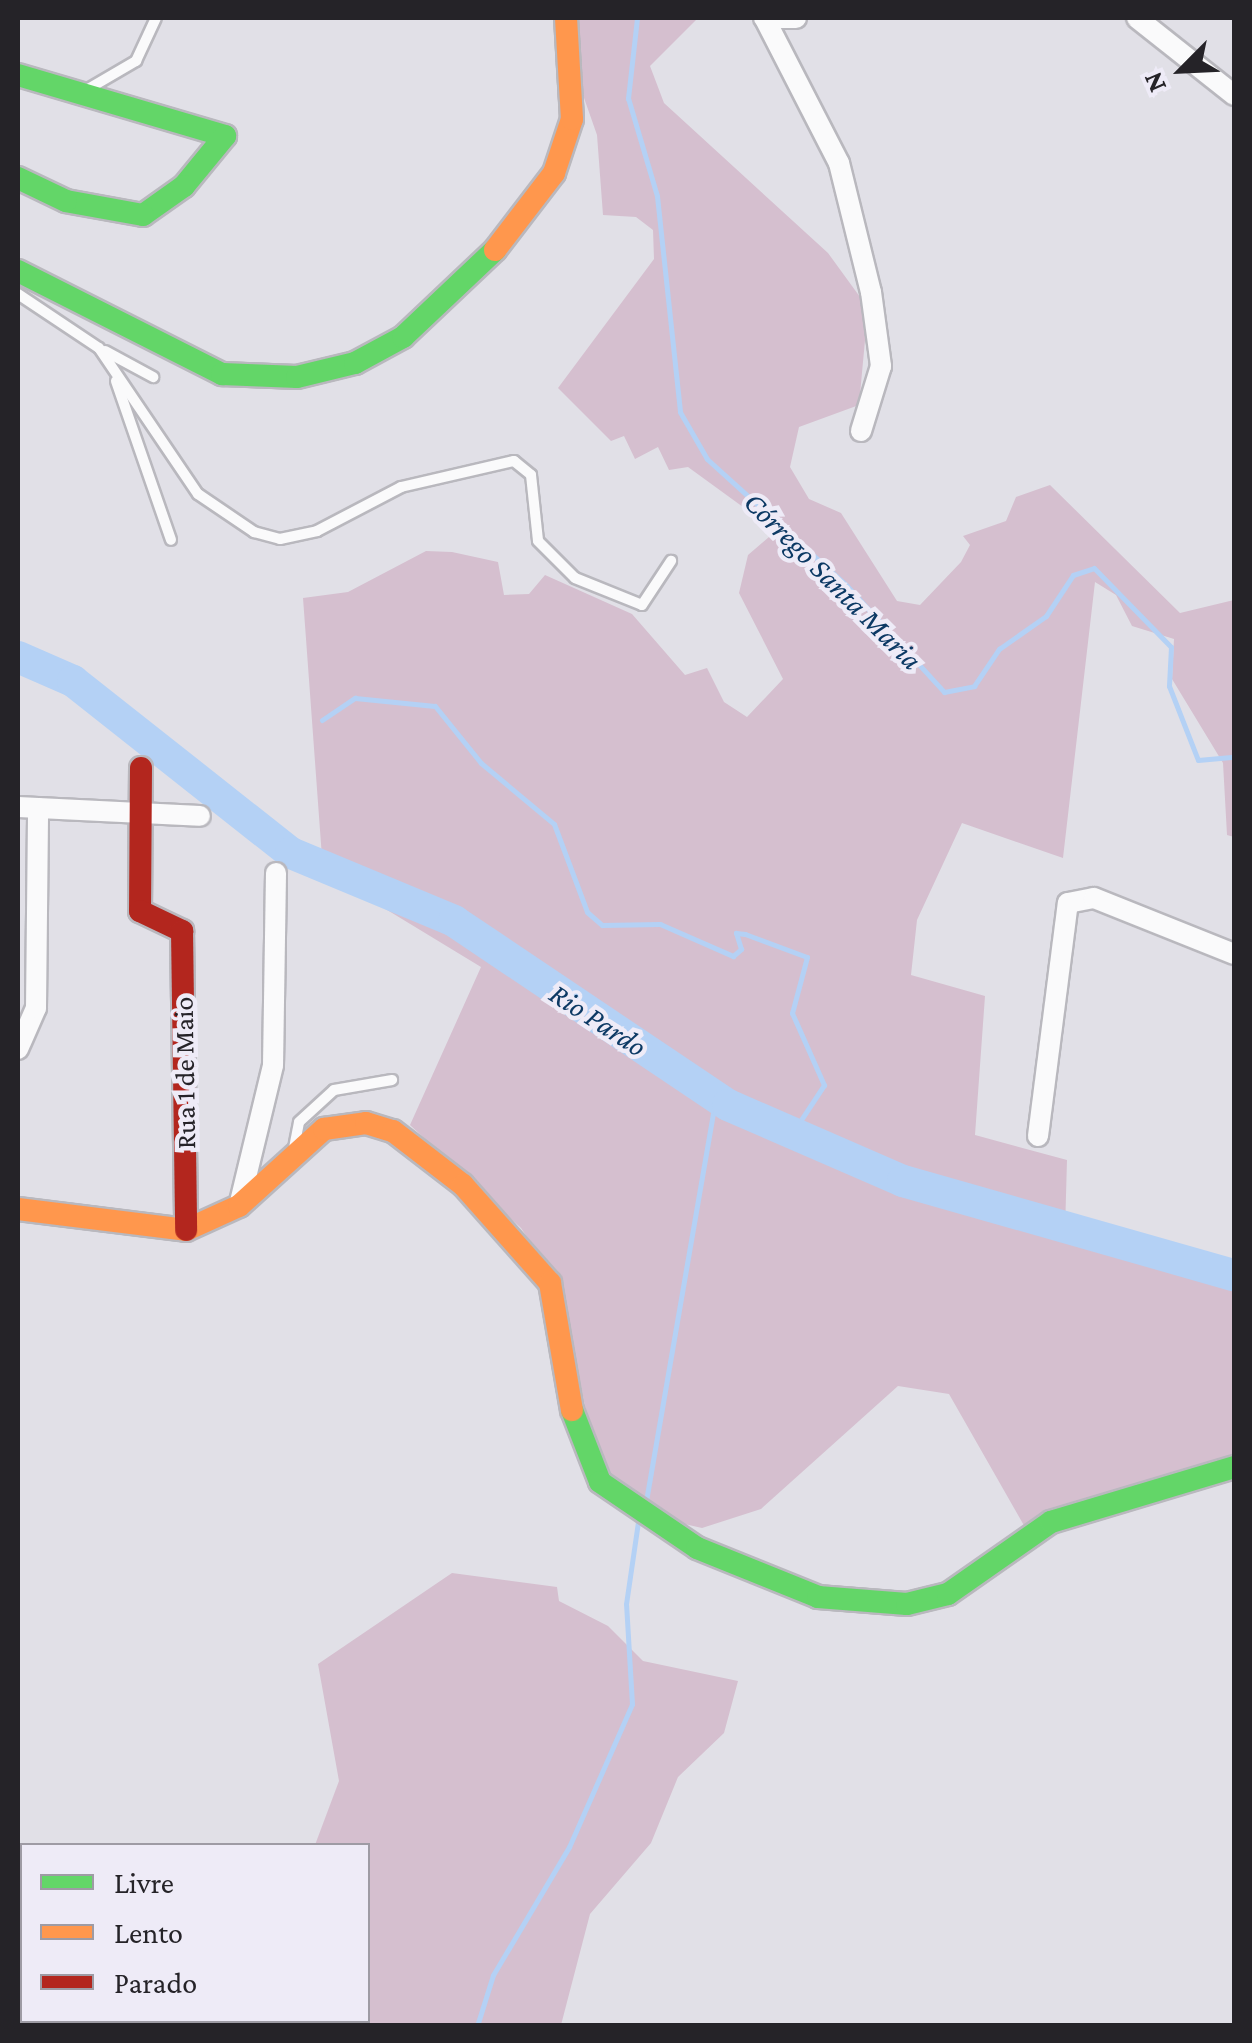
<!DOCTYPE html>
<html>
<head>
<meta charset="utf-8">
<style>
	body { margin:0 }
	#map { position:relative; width:1252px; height:2043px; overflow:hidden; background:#e1e0e7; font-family:"Crimson Pro",serif }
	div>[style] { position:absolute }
	.green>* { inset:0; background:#d5bfcf }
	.stream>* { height:5px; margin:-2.5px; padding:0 2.5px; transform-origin:2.5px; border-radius:2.5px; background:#b4d1f5 }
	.river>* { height:32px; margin:-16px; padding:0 16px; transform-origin:16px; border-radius:16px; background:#b4d1f5 }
	.roads { filter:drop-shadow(2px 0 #b9b8be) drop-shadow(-2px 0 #b9b8be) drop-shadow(0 2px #b9b8be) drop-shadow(0 -2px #b9b8be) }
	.lane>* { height:10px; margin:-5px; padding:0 5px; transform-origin:5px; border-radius:5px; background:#fafafb }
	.street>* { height:20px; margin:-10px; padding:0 10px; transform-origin:10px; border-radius:10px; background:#fafafb }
	.fast>* { height:22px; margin:-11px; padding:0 11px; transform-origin:11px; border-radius:11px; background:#63d668 }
	.slow>* { height:22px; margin:-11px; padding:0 11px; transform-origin:11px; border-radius:11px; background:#ff974d }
	.jam>* { height:22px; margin:-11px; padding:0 11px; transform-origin:11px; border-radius:11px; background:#b3261e }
	span { translate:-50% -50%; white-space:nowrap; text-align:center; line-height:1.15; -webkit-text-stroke:9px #eeebf7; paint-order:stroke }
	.street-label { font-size:28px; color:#252328 }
	.water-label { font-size:30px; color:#0c3964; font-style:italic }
	.frame { position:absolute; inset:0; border:20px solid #252328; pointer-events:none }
	.legend { position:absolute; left:20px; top:1843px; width:350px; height:180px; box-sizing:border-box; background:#eeebf7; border:2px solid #9e9ba4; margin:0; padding:12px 18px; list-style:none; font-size:30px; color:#252328 }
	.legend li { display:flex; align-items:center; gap:20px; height:50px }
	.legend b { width:50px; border:2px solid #9e9ba4 }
	.north { position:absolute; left:1132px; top:20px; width:100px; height:100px; -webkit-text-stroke:8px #eeebf7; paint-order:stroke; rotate:246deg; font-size:28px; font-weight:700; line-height:40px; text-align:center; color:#252328 }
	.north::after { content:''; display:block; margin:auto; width:35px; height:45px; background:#252328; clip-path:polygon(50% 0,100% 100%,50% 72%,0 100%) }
</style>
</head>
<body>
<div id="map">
	<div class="green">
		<div style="clip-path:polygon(556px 18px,698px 18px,650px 66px,664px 103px,828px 253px,868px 308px,859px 405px,799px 427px,790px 467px,809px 499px,841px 513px,897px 601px,920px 605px,961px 562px,970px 545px,963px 536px,1006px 521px,1016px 497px,1050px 485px,1180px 613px,1234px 600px,1234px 837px,1227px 835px,1223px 763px,1172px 679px,1174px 639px,1132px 626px,1116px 595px,1095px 582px,1063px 858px,962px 823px,917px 920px,911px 975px,985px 996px,975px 1135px,1067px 1160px,1065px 1231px,1234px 1273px,1234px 1463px,1026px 1529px,949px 1394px,898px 1386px,761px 1509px,702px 1528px,632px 1512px,593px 1448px,563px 1292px,521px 1228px,410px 1125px,481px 967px,323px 871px,303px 598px,348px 592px,426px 551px,452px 552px,498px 562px,504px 595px,529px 594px,545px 575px,632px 614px,685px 675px,707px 668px,724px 702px,747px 717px,783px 679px,739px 593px,748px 555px,776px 531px,688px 467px,669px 470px,658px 447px,635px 459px,624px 436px,611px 441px,558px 388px,654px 259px,653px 230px,636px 217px,603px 215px,597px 135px)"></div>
		<div style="clip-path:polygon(452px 1573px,557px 1587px,559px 1601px,608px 1626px,643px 1661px,738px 1681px,724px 1733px,678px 1777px,651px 1843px,590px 1914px,561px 2025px,18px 2025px,18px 1897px,22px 2020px,368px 2020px,368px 1846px,315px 1845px,339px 1781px,318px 1664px)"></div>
	</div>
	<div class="stream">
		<div style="left:637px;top:18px;width:81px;rotate:96.4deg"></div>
		<div style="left:628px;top:98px;width:102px;rotate:73.5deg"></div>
		<div style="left:657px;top:196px;width:217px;rotate:83.9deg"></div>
		<div style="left:680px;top:412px;width:54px;rotate:60.1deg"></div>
		<div style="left:707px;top:459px;width:189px;rotate:42.2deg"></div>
		<div style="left:847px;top:586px;width:144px;rotate:47.5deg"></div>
		<div style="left:944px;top:692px;width:31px;rotate:-11deg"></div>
		<div style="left:974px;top:686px;width:45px;rotate:-56deg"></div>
		<div style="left:999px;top:649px;width:57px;rotate:-35.1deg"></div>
		<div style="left:1046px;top:616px;width:49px;rotate:-56.6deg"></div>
		<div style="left:1073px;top:575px;width:22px;rotate:-18deg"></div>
		<div style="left:1094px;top:568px;width:110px;rotate:45.7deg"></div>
		<div style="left:1171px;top:647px;width:39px;rotate:93deg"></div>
		<div style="left:1169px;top:686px;width:79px;rotate:68.6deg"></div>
		<div style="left:1198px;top:760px;width:36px;rotate:-5deg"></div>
		<div style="left:322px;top:720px;width:40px;rotate:-34deg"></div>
		<div style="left:355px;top:698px;width:80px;rotate:5.7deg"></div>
		<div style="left:435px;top:706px;width:73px;rotate:51.1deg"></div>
		<div style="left:481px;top:763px;width:95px;rotate:39.9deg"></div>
		<div style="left:554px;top:824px;width:94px;rotate:69.4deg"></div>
		<div style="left:587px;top:912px;width:20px;rotate:41deg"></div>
		<div style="left:602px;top:925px;width:58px;rotate:-1deg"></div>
		<div style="left:660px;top:924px;width:80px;rotate:23.7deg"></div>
		<div style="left:733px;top:956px;width:11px;rotate:-41deg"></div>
		<div style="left:741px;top:949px;width:17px;rotate:-107deg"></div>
		<div style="left:736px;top:933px;width:9px;rotate:6deg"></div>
		<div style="left:745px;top:934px;width:66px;rotate:20.4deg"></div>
		<div style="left:807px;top:957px;width:58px;rotate:105deg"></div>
		<div style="left:792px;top:1013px;width:79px;rotate:66deg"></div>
		<div style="left:824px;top:1085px;width:49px;rotate:123.4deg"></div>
		<div style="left:797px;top:1126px;width:16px;rotate:72deg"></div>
		<div style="left:646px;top:1501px;width:415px;rotate:-80.2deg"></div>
		<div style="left:477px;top:2026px;width:53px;rotate:-72.6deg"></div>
		<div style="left:493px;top:1975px;width:149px;rotate:-59.3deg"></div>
		<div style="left:569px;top:1847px;width:156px;rotate:-66.2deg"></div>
		<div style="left:632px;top:1704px;width:100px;rotate:-93.4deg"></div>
		<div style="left:626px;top:1604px;width:83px;rotate:-81.7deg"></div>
	</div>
	<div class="river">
		<div style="left:18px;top:657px;width:60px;rotate:23.6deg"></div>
		<div style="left:73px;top:681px;width:278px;rotate:38.3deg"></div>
		<div style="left:291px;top:853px;width:177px;rotate:22.6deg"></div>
		<div style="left:454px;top:921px;width:330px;rotate:33.9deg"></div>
		<div style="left:728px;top:1105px;width:191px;rotate:23.5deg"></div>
		<div style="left:903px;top:1181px;width:344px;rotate:15.9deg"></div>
	</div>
	<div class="roads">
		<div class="lane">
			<div style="left:88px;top:89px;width:56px;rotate:-30.3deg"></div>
			<div style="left:136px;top:61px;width:47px;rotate:-65.1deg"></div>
			<div style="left:18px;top:294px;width:97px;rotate:33.7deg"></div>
			<div style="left:99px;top:348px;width:176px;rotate:55.9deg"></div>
			<div style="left:198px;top:494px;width:68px;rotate:34.2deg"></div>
			<div style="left:254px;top:532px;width:27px;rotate:15deg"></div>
			<div style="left:280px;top:539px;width:38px;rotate:-12deg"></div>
			<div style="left:317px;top:531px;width:95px;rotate:-27.6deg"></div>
			<div style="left:401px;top:487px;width:116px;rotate:-13deg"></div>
			<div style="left:514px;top:461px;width:22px;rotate:39deg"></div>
			<div style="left:531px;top:475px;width:66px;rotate:83.9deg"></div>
			<div style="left:538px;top:541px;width:52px;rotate:45deg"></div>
			<div style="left:575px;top:578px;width:72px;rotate:21.9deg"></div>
			<div style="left:642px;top:605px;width:53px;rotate:-56.6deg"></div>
			<div style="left:105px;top:351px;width:55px;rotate:28.4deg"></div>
			<div style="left:116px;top:381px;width:168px;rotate:70.9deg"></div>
			<div style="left:294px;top:1148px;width:26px;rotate:-79deg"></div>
			<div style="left:299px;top:1122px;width:47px;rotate:-42.4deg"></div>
			<div style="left:334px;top:1090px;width:59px;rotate:-9.8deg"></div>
		</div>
		<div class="street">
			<div style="left:764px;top:18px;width:32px"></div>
			<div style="left:1137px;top:18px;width:124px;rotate:38.4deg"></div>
			<div style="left:766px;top:21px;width:160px;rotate:62.8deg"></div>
			<div style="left:839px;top:163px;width:133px;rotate:76.1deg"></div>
			<div style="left:871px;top:292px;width:75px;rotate:82.3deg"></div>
			<div style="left:881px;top:366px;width:68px;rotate:107.1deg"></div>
			<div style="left:18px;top:807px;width:182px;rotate:2.8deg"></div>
			<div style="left:18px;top:1049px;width:45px;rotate:-66.3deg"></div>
			<div style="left:36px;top:1008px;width:200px;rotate:-89.4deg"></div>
			<div style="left:1038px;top:1136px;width:235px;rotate:-82.7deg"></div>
			<div style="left:1068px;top:903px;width:26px;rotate:-11deg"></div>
			<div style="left:1094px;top:898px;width:151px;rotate:21.8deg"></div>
			<div style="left:239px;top:1206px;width:145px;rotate:-76.4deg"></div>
			<div style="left:273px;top:1065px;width:192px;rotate:-89.1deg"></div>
		</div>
		<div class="fast">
			<div style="left:18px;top:75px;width:216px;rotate:16.4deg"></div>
			<div style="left:225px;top:136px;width:65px;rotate:129.4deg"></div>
			<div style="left:184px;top:186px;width:50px;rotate:144.7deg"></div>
			<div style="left:143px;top:215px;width:78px;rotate:-169.7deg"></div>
			<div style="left:66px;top:201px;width:53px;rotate:-154.4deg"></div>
			<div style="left:18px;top:271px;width:229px;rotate:26.8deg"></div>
			<div style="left:222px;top:374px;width:75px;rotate:2.3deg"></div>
			<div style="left:297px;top:377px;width:60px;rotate:-13.6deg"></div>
			<div style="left:355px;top:363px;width:55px;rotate:-28.4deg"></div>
			<div style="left:403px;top:337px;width:127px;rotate:-43.4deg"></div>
			<div style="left:572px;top:1410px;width:77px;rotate:68.7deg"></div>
			<div style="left:600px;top:1482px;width:117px;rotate:34.2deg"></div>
			<div style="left:697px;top:1548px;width:131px;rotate:22deg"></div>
			<div style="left:818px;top:1597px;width:89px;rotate:4.5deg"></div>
			<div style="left:907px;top:1604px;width:42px;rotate:-13.7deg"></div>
			<div style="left:948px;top:1594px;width:126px;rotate:-35deg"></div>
			<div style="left:1051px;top:1522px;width:191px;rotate:-16.7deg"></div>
		</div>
		<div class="slow">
			<div style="left:495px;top:250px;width:97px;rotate:-52.5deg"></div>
			<div style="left:554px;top:173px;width:57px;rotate:-71.6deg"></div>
			<div style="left:572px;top:119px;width:101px;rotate:-93.4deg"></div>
			<div style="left:18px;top:1209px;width:169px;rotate:7.1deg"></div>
			<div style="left:186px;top:1230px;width:58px;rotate:-24.4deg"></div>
			<div style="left:239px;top:1206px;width:115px;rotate:-42.2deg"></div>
			<div style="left:324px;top:1129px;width:42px;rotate:-8.1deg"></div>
			<div style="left:366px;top:1123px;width:28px;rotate:17deg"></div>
			<div style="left:393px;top:1131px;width:88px;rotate:37.6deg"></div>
			<div style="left:463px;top:1185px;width:131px;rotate:48.4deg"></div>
			<div style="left:550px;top:1283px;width:129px;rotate:80.2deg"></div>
		</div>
		<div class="jam">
			<div style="left:141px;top:768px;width:143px;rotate:90.4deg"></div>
			<div style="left:140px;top:911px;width:47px;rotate:25.5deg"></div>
			<div style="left:182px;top:931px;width:299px;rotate:89.2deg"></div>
		</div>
	</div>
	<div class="street-label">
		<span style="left:185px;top:1073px;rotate:-91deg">Rua 1 de Maio</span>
	</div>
	<div class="water-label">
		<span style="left:833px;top:581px;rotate:45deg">Córrego Santa Maria</span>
		<span style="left:598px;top:1020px;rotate:33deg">Rio Pardo</span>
	</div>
	<div class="frame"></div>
	<ul class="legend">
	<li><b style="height:12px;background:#63d668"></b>Livre</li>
	<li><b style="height:12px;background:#ff974d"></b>Lento</li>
	<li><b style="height:12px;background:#b3261e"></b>Parado</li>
	</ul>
	<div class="north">N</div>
</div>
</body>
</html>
